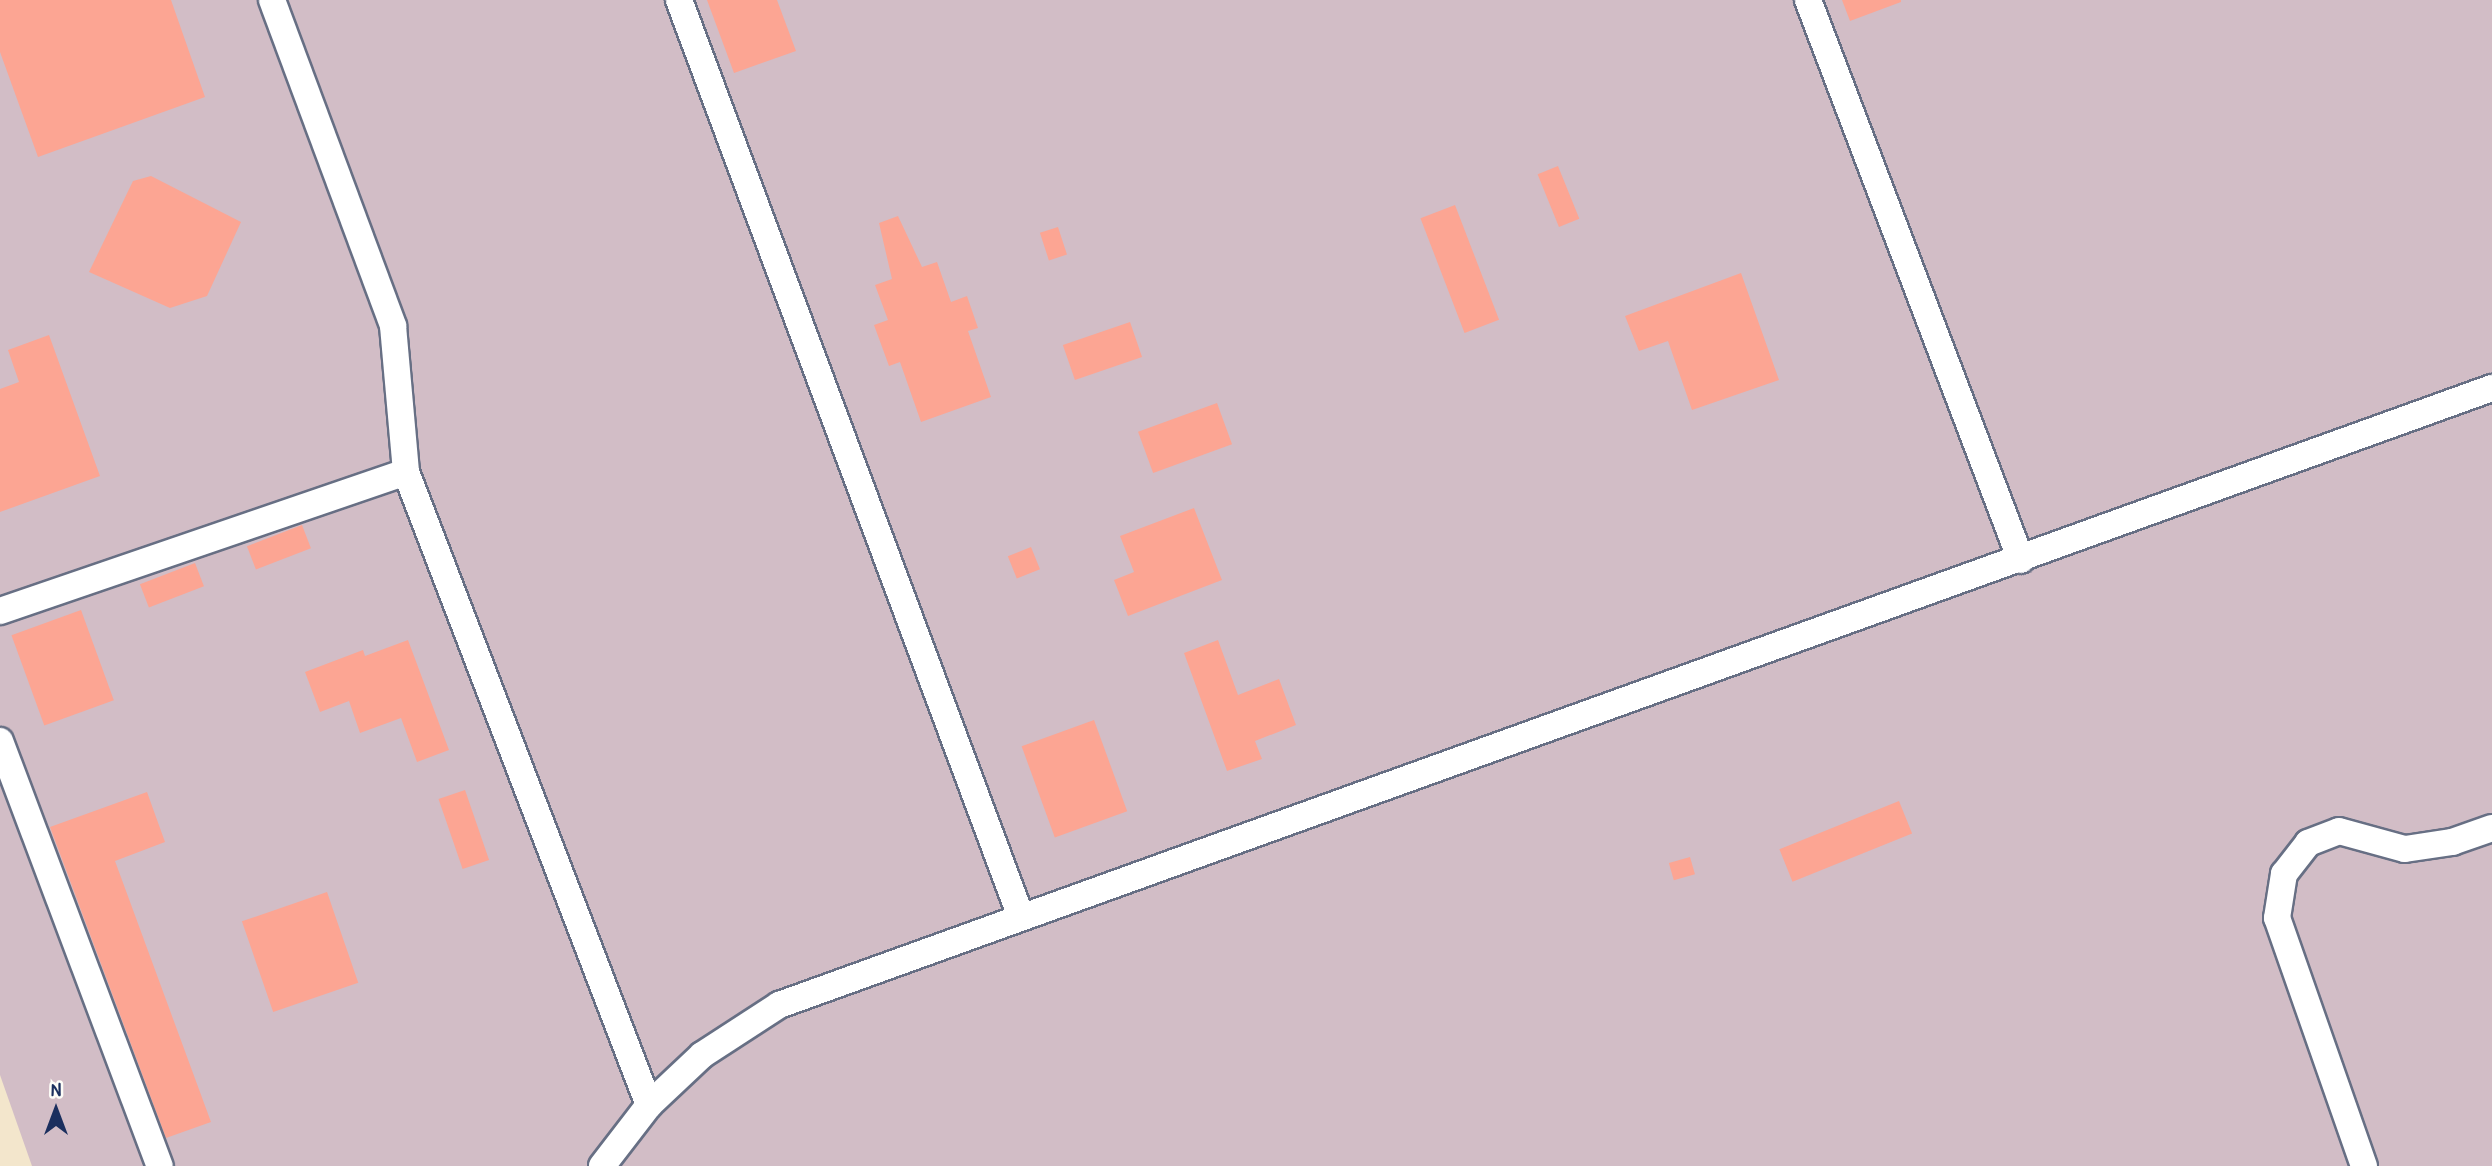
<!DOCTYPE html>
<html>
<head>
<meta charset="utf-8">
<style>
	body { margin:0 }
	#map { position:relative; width:2492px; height:1166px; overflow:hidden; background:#f3e6cc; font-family:"Patrick Hand",sans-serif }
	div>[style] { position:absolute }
	.industrial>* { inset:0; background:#d2bdc6 }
	.building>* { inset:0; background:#fca593; transform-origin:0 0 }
	.roads { filter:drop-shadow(2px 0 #676f84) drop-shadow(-2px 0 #676f84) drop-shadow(0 2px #676f84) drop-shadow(0 -2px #676f84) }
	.minor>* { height:26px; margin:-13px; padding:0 13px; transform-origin:13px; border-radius:13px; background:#fff }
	span { translate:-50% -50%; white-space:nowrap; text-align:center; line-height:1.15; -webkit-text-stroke:5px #fdfcf7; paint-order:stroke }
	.north { position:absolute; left:21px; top:1075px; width:70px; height:70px; -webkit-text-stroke:5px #fdfcf7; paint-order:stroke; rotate:0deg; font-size:19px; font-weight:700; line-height:28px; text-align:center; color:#1b2f5e }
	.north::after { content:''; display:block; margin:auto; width:24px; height:32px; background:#1b2f5e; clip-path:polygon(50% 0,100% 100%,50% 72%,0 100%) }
</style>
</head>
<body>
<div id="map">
	<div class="industrial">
		<div style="clip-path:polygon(0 0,2492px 0,2492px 1166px,32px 1166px,0 1075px)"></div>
	</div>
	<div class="building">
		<div style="clip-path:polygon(0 0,171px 0,205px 97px,38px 157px,0 52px)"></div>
		<div style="clip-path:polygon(707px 0,777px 0,796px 51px,734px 73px)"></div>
		<div style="clip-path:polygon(1842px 0,1901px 0,1901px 2px,1850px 21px)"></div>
		<div style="left:1558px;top:166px;width:57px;height:22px;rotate:68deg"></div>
		<div style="clip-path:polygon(151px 176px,241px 222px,207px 296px,170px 308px,89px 272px,133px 181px)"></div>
		<div style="left:1455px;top:205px;width:123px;height:37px;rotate:69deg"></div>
		<div style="clip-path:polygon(898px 216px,922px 267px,937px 262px,951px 302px,967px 296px,978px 328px,968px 331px,991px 397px,921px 422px,900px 362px,889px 366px,874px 325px,888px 320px,875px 285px,892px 279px,879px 223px)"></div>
		<div style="left:1058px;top:227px;width:29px;height:19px;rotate:72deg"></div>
		<div style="clip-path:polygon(1741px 273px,1779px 380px,1692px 410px,1668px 341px,1639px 351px,1625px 316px)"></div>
		<div style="left:1130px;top:322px;width:37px;height:71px;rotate:71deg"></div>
		<div style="clip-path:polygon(49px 335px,100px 476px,0 512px,0 389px,19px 382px,8px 350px)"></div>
		<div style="left:1217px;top:403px;width:44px;height:84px;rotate:70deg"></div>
		<div style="clip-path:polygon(1194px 508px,1222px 580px,1128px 616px,1114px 580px,1134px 572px,1120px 536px)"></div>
		<div style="left:302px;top:525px;width:25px;height:59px;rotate:69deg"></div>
		<div style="left:1031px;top:547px;width:24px;height:25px;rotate:68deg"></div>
		<div style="left:195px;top:563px;width:25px;height:59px;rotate:69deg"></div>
		<div style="left:81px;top:610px;width:96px;height:74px;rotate:70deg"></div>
		<div style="clip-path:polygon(408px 640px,449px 750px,417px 762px,401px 718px,360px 733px,349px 701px,320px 712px,305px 672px,363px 650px,365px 656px)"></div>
		<div style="clip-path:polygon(1218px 640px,1238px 695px,1279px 679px,1296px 725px,1255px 741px,1262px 759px,1227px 771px,1184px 653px)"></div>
		<div style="left:1094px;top:720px;width:97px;height:77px;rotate:70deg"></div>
		<div style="left:465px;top:790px;width:74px;height:28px;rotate:71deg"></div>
		<div style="clip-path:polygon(147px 792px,165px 842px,115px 861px,211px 1122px,166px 1138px,50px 827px)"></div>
		<div style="left:1899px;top:801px;width:35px;height:129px;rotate:68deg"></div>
		<div style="left:1690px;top:857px;width:18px;height:22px;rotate:74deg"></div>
		<div style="left:327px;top:892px;width:96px;height:90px;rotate:71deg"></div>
	</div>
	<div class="roads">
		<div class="minor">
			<div style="left:272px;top:0;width:348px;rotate:69.6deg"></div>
			<div style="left:393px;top:326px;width:147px;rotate:84.9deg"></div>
			<div style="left:406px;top:472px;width:678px;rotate:69deg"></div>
			<div style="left:679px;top:0;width:979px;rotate:69.55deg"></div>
			<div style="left:1808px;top:0;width:599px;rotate:69.18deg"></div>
			<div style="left:0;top:611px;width:429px;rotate:-18.9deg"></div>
			<div style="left:0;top:741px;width:454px;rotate:69.4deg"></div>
			<div style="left:602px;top:1166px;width:77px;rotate:-52.4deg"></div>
			<div style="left:649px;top:1105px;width:73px;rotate:-43.3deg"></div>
			<div style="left:702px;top:1055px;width:92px;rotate:-33deg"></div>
			<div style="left:779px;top:1005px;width:1821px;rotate:-19.81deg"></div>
			<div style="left:2364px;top:1166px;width:263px;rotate:-109.3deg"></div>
			<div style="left:2277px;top:918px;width:45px;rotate:-81deg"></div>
			<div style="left:2284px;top:874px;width:39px;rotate:-52deg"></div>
			<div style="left:2308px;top:843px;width:33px;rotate:-21deg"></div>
			<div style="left:2339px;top:831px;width:68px;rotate:15.3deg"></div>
			<div style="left:2405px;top:849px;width:48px;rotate:-8.5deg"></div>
			<div style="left:2452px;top:842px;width:42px;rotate:-19.3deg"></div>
		</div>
	</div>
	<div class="north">N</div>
</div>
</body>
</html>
